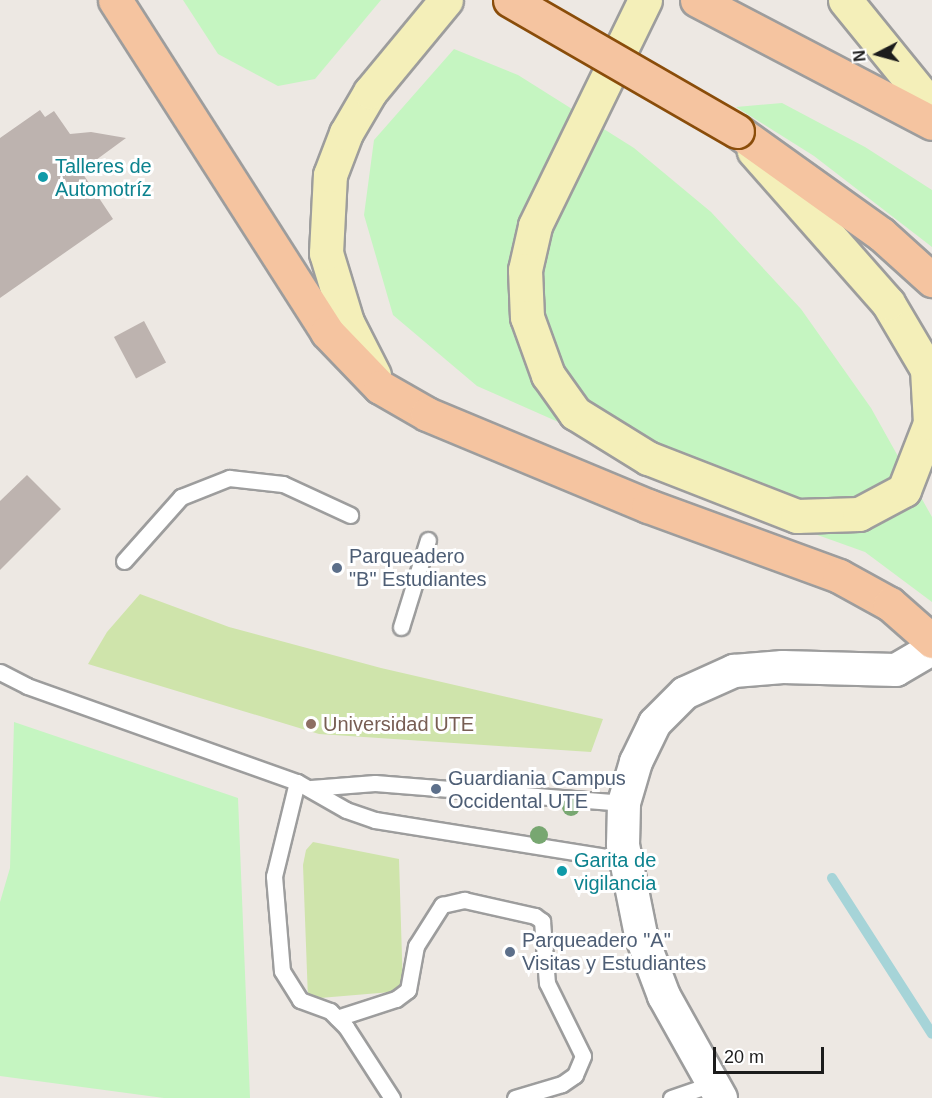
<!DOCTYPE html>
<html>
<head>
<meta charset="utf-8">
<style>
	body { margin:0 }
	#map { position:relative; width:932px; height:1098px; overflow:hidden; background:#ede8e3; font-family:Arial,sans-serif }
	div>[style] { position:absolute }
	.grass>* { inset:0; background:#cfe4ab }
	.park>* { inset:0; background:#c5f5c1 }
	.stream>* { height:10px; margin:-5px; padding:0 5px; transform-origin:5px; border-radius:5px; background:#a6d4d8 }
	.building>* { inset:0; background:#bdb3af; transform-origin:0 0 }
	.roads { filter:drop-shadow(2px 0 #9d9d9d) drop-shadow(-2px 0 #9d9d9d) drop-shadow(0 2px #9d9d9d) drop-shadow(0 -2px #9d9d9d) }
	.service>* { height:15px; margin:-7.5px; padding:0 7.5px; transform-origin:7.5px; border-radius:7.5px; background:#fff }
	.minor>* { height:32px; margin:-16px; padding:0 16px; transform-origin:16px; border-radius:16px; background:#fff }
	.secondary>* { height:33px; margin:-16.5px; padding:0 16.5px; transform-origin:16.5px; border-radius:16.5px; background:#f4efb9 }
	.primary>* { height:33px; margin:-16.5px; padding:0 16.5px; transform-origin:16.5px; border-radius:16.5px; background:#f5c4a0 }
	.bridges { filter:drop-shadow(2px 0 #8a4d0a) drop-shadow(-2px 0 #8a4d0a) drop-shadow(0 2px #8a4d0a) drop-shadow(0 -2px #8a4d0a) }
	.primary-bridge>* { height:33px; margin:-16.5px; padding:0 16.5px; transform-origin:16.5px; border-radius:16.5px; background:#f5c4a0 }
	.trees>* { width:18px; height:18px; margin:-9px; border-radius:50%; background:#78a771 }
	.dots>* { width:16px; height:16px; translate:-50% -50%; box-sizing:border-box; border:3px solid #fff; border-radius:50% }
	span { translate:-50% -50%; white-space:nowrap; text-align:center; line-height:1.15; -webkit-text-stroke:6px #fff; paint-order:stroke }
	.culture-label { font-size:20px; color:#0d838f }
	.left { translate:0 -50%; text-align:left }
	.service-label { font-size:20px; color:#4e5e75 }
	.education-label { font-size:20px; color:#785e54 }
	.north { position:absolute; left:848px; top:24px; width:60px; height:60px; -webkit-text-stroke:4px #fff; paint-order:stroke; rotate:264deg; font-size:16px; font-weight:700; line-height:24px; text-align:center; color:#1c1c1c }
	.north::after { content:''; display:block; margin:auto; width:21px; height:27px; background:#1c1c1c; clip-path:polygon(50% 0,100% 100%,50% 72%,0 100%) }
	.scale { position:absolute; left:713px; top:1047px; width:111px; height:27px; box-sizing:border-box; border:3px solid #1c1c1c; border-top:0; padding-left:8px; font-size:18px; line-height:21px; white-space:nowrap; color:#1c1c1c; -webkit-text-stroke:4px #fff; paint-order:stroke }
</style>
</head>
<body>
<div id="map">
	<div class="grass">
		<div style="clip-path:polygon(140px 594px,229px 627px,381px 668px,603px 719px,591px 752px,319px 734px,88px 664px,107px 632px)"></div>
		<div style="clip-path:polygon(313px 842px,399px 859px,403px 991px,308px 999px,303px 865px,306px 850px)"></div>
	</div>
	<div class="park">
		<div style="clip-path:polygon(183px 0,381px 0,315px 79px,278px 86px,218px 54px)"></div>
		<div style="clip-path:polygon(454px 49px,518px 75px,634px 148px,711px 212px,801px 309px,871px 408px,932px 517px,932px 602px,865px 552px,798px 528px,477px 386px,393px 315px,364px 215px,374px 140px)"></div>
		<div style="clip-path:polygon(782px 103px,865px 147px,932px 190px,932px 247px,814px 156px,736px 107px)"></div>
		<div style="clip-path:polygon(14px 722px,238px 798px,250px 1098px,164px 1098px,0 1076px,0 902px,10px 868px)"></div>
	</div>
	<div class="stream">
		<div style="left:832px;top:878px;width:185px;rotate:57.3deg"></div>
	</div>
	<div class="building">
		<div style="clip-path:polygon(40px 110px,45px 117px,54px 111px,70px 134px,91px 132px,126px 138px,81px 171px,113px 219px,0 298px,0 138px)"></div>
		<div style="left:144px;top:321px;width:47px;height:34px;rotate:62deg"></div>
		<div style="clip-path:polygon(27px 475px,61px 509px,0 570px,0 501px)"></div>
	</div>
	<div class="roads">
		<div class="service">
			<div style="left:124px;top:561px;width:86px;rotate:-48.3deg"></div>
			<div style="left:181px;top:497px;width:52px;rotate:-21.6deg"></div>
			<div style="left:229px;top:478px;width:54px;rotate:6.3deg"></div>
			<div style="left:283px;top:484px;width:74px;rotate:24.8deg"></div>
			<div style="left:401px;top:627px;width:91px;rotate:-72.8deg"></div>
			<div style="left:0;top:672px;width:30px;rotate:27deg"></div>
			<div style="left:27px;top:686px;width:287px;rotate:19.6deg"></div>
			<div style="left:297px;top:782px;width:56px;rotate:29.7deg"></div>
			<div style="left:346px;top:810px;width:31px;rotate:19deg"></div>
			<div style="left:375px;top:820px;width:253px;rotate:9.1deg"></div>
			<div style="left:297px;top:782px;width:97px;rotate:103.7deg"></div>
			<div style="left:274px;top:876px;width:95px;rotate:85.2deg"></div>
			<div style="left:282px;top:971px;width:34px;rotate:58deg"></div>
			<div style="left:300px;top:1000px;width:32px;rotate:20deg"></div>
			<div style="left:330px;top:1011px;width:23px;rotate:45deg"></div>
			<div style="left:346px;top:1027px;width:85px;rotate:57.1deg"></div>
			<div style="left:311px;top:788px;width:64px;rotate:-4.5deg"></div>
			<div style="left:375px;top:783px;width:250px;rotate:4.6deg"></div>
			<div style="left:337px;top:1018px;width:62px;rotate:-17.9deg"></div>
			<div style="left:396px;top:999px;width:15px;rotate:-37deg"></div>
			<div style="left:408px;top:990px;width:45px;rotate:-79.7deg"></div>
			<div style="left:416px;top:946px;width:49px;rotate:-57.6deg"></div>
			<div style="left:442px;top:905px;width:23px;rotate:-13deg"></div>
			<div style="left:464px;top:900px;width:73px;rotate:12.7deg"></div>
			<div style="left:535px;top:916px;width:9px;rotate:36deg"></div>
			<div style="left:542px;top:921px;width:62px;rotate:85.4deg"></div>
			<div style="left:547px;top:983px;width:81px;rotate:63.7deg"></div>
			<div style="left:583px;top:1056px;width:21px;rotate:113deg"></div>
			<div style="left:575px;top:1075px;width:16px;rotate:145deg"></div>
			<div style="left:562px;top:1084px;width:49px;rotate:163.4deg"></div>
			<div style="left:671px;top:1098px;width:43px;rotate:-18.9deg"></div>
		</div>
		<div class="minor">
			<div style="left:721px;top:1098px;width:117px;rotate:-119.2deg"></div>
			<div style="left:664px;top:996px;width:65px;rotate:-110.7deg"></div>
			<div style="left:641px;top:935px;width:92px;rotate:-101.3deg"></div>
			<div style="left:623px;top:845px;width:42px;rotate:-88.6deg"></div>
			<div style="left:624px;top:803px;width:43px;rotate:-73.7deg"></div>
			<div style="left:636px;top:762px;width:43px;rotate:-64deg"></div>
			<div style="left:655px;top:723px;width:42px;rotate:-45deg"></div>
			<div style="left:685px;top:693px;width:54px;rotate:-24.2deg"></div>
			<div style="left:734px;top:671px;width:49px;rotate:-4.7deg"></div>
			<div style="left:783px;top:667px;width:113px;rotate:1.5deg"></div>
			<div style="left:896px;top:670px;width:42px;rotate:-30.3deg"></div>
		</div>
		<div class="secondary">
			<div style="left:645px;top:0;width:251px;rotate:116deg"></div>
			<div style="left:535px;top:226px;width:45px;rotate:102.8deg"></div>
			<div style="left:525px;top:270px;width:47px;rotate:87.6deg"></div>
			<div style="left:527px;top:317px;width:62px;rotate:70.1deg"></div>
			<div style="left:548px;top:375px;width:47px;rotate:54.6deg"></div>
			<div style="left:575px;top:413px;width:86px;rotate:31.7deg"></div>
			<div style="left:648px;top:458px;width:160px;rotate:21.3deg"></div>
			<div style="left:797px;top:516px;width:62px;rotate:-1.8deg"></div>
			<div style="left:859px;top:514px;width:51px;rotate:-28.1deg"></div>
			<div style="left:904px;top:490px;width:72px;rotate:-68.8deg"></div>
			<div style="left:930px;top:423px;width:54px;rotate:-93.2deg"></div>
			<div style="left:927px;top:369px;width:77px;rotate:-120.6deg"></div>
			<div style="left:888px;top:303px;width:203px;rotate:-131.4deg"></div>
			<div style="left:845px;top:0;width:138px;rotate:50.9deg"></div>
			<div style="left:374px;top:375px;width:59px;rotate:-117deg"></div>
			<div style="left:347px;top:322px;width:72px;rotate:-106.9deg"></div>
			<div style="left:326px;top:253px;width:78px;rotate:-87.1deg"></div>
			<div style="left:330px;top:175px;width:45px;rotate:-69.1deg"></div>
			<div style="left:346px;top:133px;width:48px;rotate:-59.7deg"></div>
			<div style="left:370px;top:92px;width:119px;rotate:-50.4deg"></div>
		</div>
		<div class="primary">
			<div style="left:115px;top:0;width:394px;rotate:57.4deg"></div>
			<div style="left:327px;top:332px;width:76px;rotate:46.1deg"></div>
			<div style="left:380px;top:387px;width:54px;rotate:29.9deg"></div>
			<div style="left:427px;top:414px;width:239px;rotate:22.6deg"></div>
			<div style="left:648px;top:506px;width:203px;rotate:20.1deg"></div>
			<div style="left:839px;top:576px;width:58px;rotate:28.8deg"></div>
			<div style="left:890px;top:604px;width:56px;rotate:41.4deg"></div>
			<div style="left:697px;top:0;width:265px;rotate:27.6deg"></div>
			<div style="left:737px;top:131px;width:177px;rotate:35.6deg"></div>
			<div style="left:881px;top:234px;width:69px;rotate:42deg"></div>
		</div>
	</div>
	<div class="bridges">
		<div class="primary-bridge">
			<div style="left:510px;top:0;width:262px;rotate:30deg"></div>
		</div>
	</div>
	<div class="trees">
		<div style="left:571px;top:807px"></div>
		<div style="left:539px;top:835px"></div>
	</div>
	<div class="dots">
		<div style="left:43px;top:177px;background:#0f9aa8"></div>
		<div style="left:337px;top:568px;background:#5c6f8a"></div>
		<div style="left:311px;top:724px;background:#8d6e63"></div>
		<div style="left:436px;top:789px;background:#5c6f8a"></div>
		<div style="left:562px;top:871px;background:#0f9aa8"></div>
		<div style="left:510px;top:952px;background:#5c6f8a"></div>
	</div>
	<div class="culture-label">
		<span class="left" style="left:55px;top:178px">Talleres de<br>Automotríz</span>
		<span class="left" style="left:574px;top:872px">Garita de<br>vigilancia</span>
	</div>
	<div class="service-label">
		<span class="left" style="left:349px;top:568px">Parqueadero<br>"B" Estudiantes</span>
		<span class="left" style="left:448px;top:790px">Guardiania Campus<br>Occidental UTE</span>
		<span class="left" style="left:522px;top:952px">Parqueadero "A"<br>Visitas y Estudiantes</span>
	</div>
	<div class="education-label">
		<span class="left" style="left:323px;top:724px">Universidad UTE</span>
	</div>
	<div class="north">N</div>
	<div class="scale">20 m</div>
</div>
</body>
</html>
